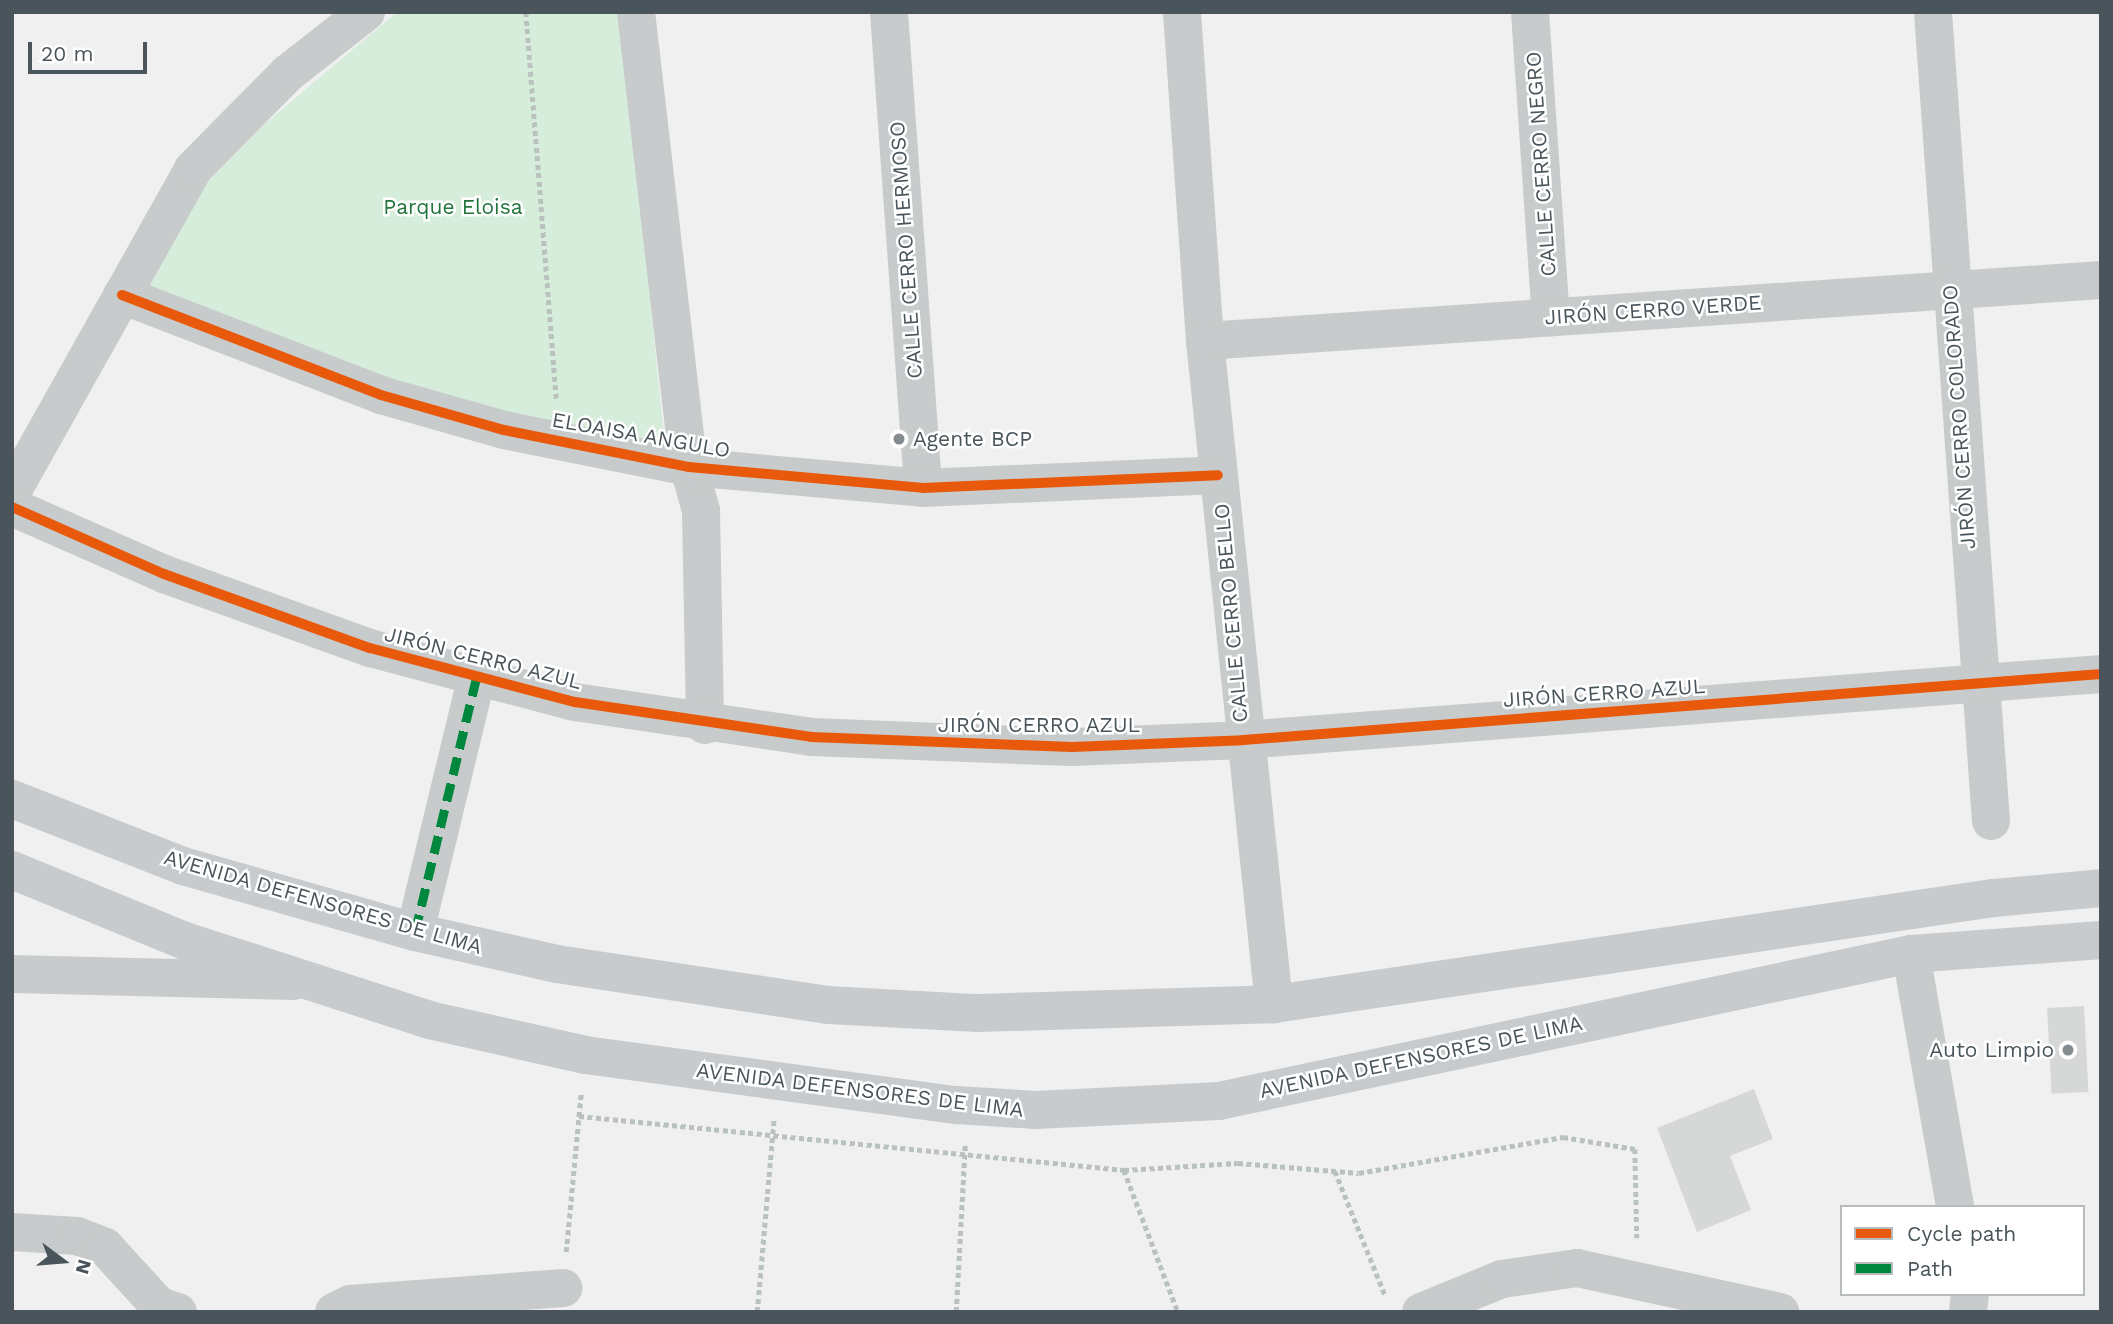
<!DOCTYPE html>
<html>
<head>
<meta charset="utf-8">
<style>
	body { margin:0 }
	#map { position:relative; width:2113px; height:1324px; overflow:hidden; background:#f0f0f0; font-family:"Work Sans",sans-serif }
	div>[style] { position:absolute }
	.green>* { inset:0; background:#d7eddc }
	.building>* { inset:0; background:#d6d8d8; transform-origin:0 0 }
	.path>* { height:4.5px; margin-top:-2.25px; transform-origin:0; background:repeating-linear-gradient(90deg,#b9c2be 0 5px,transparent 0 8.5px) }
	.street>* { height:38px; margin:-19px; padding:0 19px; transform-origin:19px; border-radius:19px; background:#c8cbcb }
	.secondary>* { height:38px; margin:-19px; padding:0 19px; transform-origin:19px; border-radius:19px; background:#c8cbcd }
	.quiet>* { height:9px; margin-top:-4.5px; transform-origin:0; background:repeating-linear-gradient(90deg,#00873e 0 18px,transparent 0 27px) }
	.cycleway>* { height:10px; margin:-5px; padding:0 5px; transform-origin:5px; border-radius:5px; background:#e8590c }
	.dots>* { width:19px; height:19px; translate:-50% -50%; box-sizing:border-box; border:4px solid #fff; border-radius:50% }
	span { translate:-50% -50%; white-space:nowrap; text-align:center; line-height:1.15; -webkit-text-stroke:5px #fff; paint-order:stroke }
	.street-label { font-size:21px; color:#49555a }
	.park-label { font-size:21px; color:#22743d }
	.poi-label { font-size:21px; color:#49555a }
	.left { translate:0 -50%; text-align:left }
	.right { translate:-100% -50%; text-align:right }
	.frame { position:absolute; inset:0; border:14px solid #49555a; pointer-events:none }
	.legend { position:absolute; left:1840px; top:1205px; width:245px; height:91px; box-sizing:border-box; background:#fff; border:2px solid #b6bbbd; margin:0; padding:9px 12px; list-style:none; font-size:21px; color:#49555a }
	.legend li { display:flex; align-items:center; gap:14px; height:35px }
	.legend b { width:35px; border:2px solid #b6bbbd }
	.north { position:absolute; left:28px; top:1226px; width:70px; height:70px; -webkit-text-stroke:5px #fff; paint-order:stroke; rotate:106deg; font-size:19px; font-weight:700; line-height:28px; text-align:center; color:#49555a }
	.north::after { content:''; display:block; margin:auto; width:24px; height:32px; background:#49555a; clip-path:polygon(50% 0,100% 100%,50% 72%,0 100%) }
	.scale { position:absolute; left:28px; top:42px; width:119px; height:32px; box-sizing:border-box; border:4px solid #49555a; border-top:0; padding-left:9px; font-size:21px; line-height:24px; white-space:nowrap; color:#49555a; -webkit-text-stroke:5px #fff; paint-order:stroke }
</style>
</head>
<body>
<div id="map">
	<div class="green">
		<div style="clip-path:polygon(397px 12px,621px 12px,665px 446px,488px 413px,321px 358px,148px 287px,208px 172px)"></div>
	</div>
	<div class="building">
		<div style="left:2084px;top:1006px;width:86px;height:37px;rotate:87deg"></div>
		<div style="clip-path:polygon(1754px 1089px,1773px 1139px,1730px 1156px,1751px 1210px,1697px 1232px,1657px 1128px)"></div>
	</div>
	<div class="path">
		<div style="left:526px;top:12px;width:391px;rotate:85.5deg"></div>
		<div style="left:579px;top:1116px;width:548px;rotate:5.66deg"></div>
		<div style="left:1124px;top:1170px;width:114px;rotate:-3.5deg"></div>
		<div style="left:1238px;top:1163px;width:121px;rotate:4.7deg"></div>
		<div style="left:1359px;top:1173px;width:207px;rotate:-10deg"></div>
		<div style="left:1563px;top:1137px;width:73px;rotate:9.5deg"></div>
		<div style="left:1635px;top:1149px;width:89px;rotate:88.7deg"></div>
		<div style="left:1124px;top:1170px;width:152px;rotate:69.2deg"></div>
		<div style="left:1335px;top:1171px;width:134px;rotate:68deg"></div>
		<div style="left:566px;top:1252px;width:160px;rotate:-84.6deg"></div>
		<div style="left:757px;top:1312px;width:194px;rotate:-85deg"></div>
		<div style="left:956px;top:1312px;width:168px;rotate:-86.9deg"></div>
	</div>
	<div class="street">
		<div style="left:636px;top:12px;width:458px;rotate:83.4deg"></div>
		<div style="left:689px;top:467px;width:46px;rotate:74.7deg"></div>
		<div style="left:701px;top:511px;width:214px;rotate:88.9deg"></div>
		<div style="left:889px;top:12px;width:477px;rotate:85.9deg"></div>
		<div style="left:1182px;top:12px;width:330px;rotate:86deg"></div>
		<div style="left:1205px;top:341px;width:667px;rotate:84.06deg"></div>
		<div style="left:1530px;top:12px;width:306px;rotate:86.1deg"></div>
		<div style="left:1933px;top:12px;width:811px;rotate:85.9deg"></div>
		<div style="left:122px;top:295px;width:278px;rotate:21.1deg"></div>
		<div style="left:381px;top:395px;width:128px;rotate:15.9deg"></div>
		<div style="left:504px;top:430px;width:189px;rotate:11.3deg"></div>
		<div style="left:689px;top:467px;width:235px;rotate:5.1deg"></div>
		<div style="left:923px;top:488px;width:295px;rotate:-2.5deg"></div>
		<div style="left:1205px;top:341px;width:898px;rotate:-3.89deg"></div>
		<div style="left:12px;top:492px;width:370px;rotate:-60.7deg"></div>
		<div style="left:193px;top:169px;width:135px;rotate:-45.3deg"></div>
		<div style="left:288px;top:73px;width:99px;rotate:-38deg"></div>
		<div style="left:12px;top:507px;width:166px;rotate:23.8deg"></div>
		<div style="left:164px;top:574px;width:219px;rotate:19.8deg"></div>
		<div style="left:370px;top:648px;width:212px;rotate:14.8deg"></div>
		<div style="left:575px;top:702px;width:239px;rotate:8.4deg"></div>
		<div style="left:811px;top:737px;width:261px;rotate:2.2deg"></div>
		<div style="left:1072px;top:747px;width:171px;rotate:-2.3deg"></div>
		<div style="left:1243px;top:740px;width:861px;rotate:-4.4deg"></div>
		<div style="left:415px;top:932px;width:263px;rotate:-76.4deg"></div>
		<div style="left:1911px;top:954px;width:257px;rotate:80.1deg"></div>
		<div style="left:12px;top:974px;width:282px;rotate:1.4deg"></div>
		<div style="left:12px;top:1232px;width:65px;rotate:3.5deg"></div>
		<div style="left:77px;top:1236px;width:30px;rotate:21deg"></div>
		<div style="left:105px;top:1247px;width:80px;rotate:47.5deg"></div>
		<div style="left:159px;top:1306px;width:20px;rotate:18deg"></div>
		<div style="left:334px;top:1312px;width:18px;rotate:-27deg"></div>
		<div style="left:350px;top:1304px;width:214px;rotate:-4.3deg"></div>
		<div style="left:1421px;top:1312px;width:87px;rotate:-22.2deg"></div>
		<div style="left:1502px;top:1279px;width:76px;rotate:-8.3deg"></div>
		<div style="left:1577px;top:1268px;width:208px;rotate:12.2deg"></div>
		<div style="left:1968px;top:1312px;width:18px;rotate:-84deg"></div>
	</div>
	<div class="secondary">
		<div style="left:12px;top:799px;width:184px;rotate:21.4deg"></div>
		<div style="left:183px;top:866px;width:241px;rotate:15.9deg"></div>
		<div style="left:415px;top:932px;width:146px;rotate:12.7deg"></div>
		<div style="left:557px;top:964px;width:274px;rotate:8.6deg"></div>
		<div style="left:828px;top:1005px;width:150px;rotate:3.1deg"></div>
		<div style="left:978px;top:1013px;width:296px;rotate:-1.7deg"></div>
		<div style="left:1274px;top:1004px;width:728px;rotate:-8.38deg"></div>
		<div style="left:1994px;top:898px;width:107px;rotate:-5.3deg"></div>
		<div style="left:12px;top:870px;width:187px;rotate:22.3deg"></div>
		<div style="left:185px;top:941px;width:256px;rotate:17.9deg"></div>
		<div style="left:429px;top:1020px;width:160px;rotate:12.6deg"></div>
		<div style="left:585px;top:1055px;width:375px;rotate:7.7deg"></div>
		<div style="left:957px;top:1105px;width:79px;rotate:3.6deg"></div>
		<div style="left:1036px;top:1110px;width:183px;rotate:-2.8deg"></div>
		<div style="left:1219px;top:1101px;width:707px;rotate:-11.99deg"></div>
		<div style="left:1911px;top:954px;width:191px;rotate:-4.2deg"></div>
	</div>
	<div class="quiet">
		<div style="left:415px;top:932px;width:263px;rotate:-76.4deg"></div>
	</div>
	<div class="cycleway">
		<div style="left:122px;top:295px;width:278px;rotate:21.1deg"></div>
		<div style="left:381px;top:395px;width:128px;rotate:15.9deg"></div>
		<div style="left:504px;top:430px;width:189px;rotate:11.3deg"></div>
		<div style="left:689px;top:467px;width:235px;rotate:5.1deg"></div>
		<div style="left:923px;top:488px;width:295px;rotate:-2.5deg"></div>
		<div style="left:12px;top:507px;width:166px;rotate:23.8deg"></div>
		<div style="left:164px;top:574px;width:219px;rotate:19.8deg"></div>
		<div style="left:370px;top:648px;width:212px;rotate:14.8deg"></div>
		<div style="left:575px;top:702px;width:239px;rotate:8.4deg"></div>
		<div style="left:811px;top:737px;width:261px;rotate:2.2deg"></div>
		<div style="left:1072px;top:747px;width:171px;rotate:-2.3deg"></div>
		<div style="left:1243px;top:740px;width:861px;rotate:-4.4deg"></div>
	</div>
	<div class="dots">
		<div style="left:899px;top:439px;background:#838b8e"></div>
		<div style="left:2068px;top:1050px;background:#838b8e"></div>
	</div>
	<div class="street-label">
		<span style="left:1541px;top:164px;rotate:-94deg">CALLE CERRO NEGRO</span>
		<span style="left:906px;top:250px;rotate:-94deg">CALLE CERRO HERMOSO</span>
		<span style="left:1653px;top:310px;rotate:-4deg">JIRÓN CERRO VERDE</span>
		<span style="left:1959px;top:417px;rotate:-94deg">JIRÓN CERRO COLORADO</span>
		<span style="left:641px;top:435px;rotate:10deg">ELOAISA ANGULO</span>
		<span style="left:1231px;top:613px;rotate:-95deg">CALLE CERRO BELLO</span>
		<span style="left:483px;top:658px;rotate:14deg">JIRÓN CERRO AZUL</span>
		<span style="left:1604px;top:693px;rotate:-4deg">JIRÓN CERRO AZUL</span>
		<span style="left:1039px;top:725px">JIRÓN CERRO AZUL</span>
		<span style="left:323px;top:902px;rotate:16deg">AVENIDA DEFENSORES DE LIMA</span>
		<span style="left:1421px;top:1057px;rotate:-12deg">AVENIDA DEFENSORES DE LIMA</span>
		<span style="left:860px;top:1090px;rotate:7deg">AVENIDA DEFENSORES DE LIMA</span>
	</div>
	<div class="park-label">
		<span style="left:453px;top:207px">Parque Eloisa</span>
	</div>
	<div class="poi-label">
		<span class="left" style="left:913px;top:439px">Agente BCP</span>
		<span class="right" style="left:2054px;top:1050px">Auto Limpio</span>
	</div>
	<div class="frame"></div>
	<ul class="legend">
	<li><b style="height:9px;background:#e8590c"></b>Cycle path</li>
	<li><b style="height:9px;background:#00873e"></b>Path</li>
	</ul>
	<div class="north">N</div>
	<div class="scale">20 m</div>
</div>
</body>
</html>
